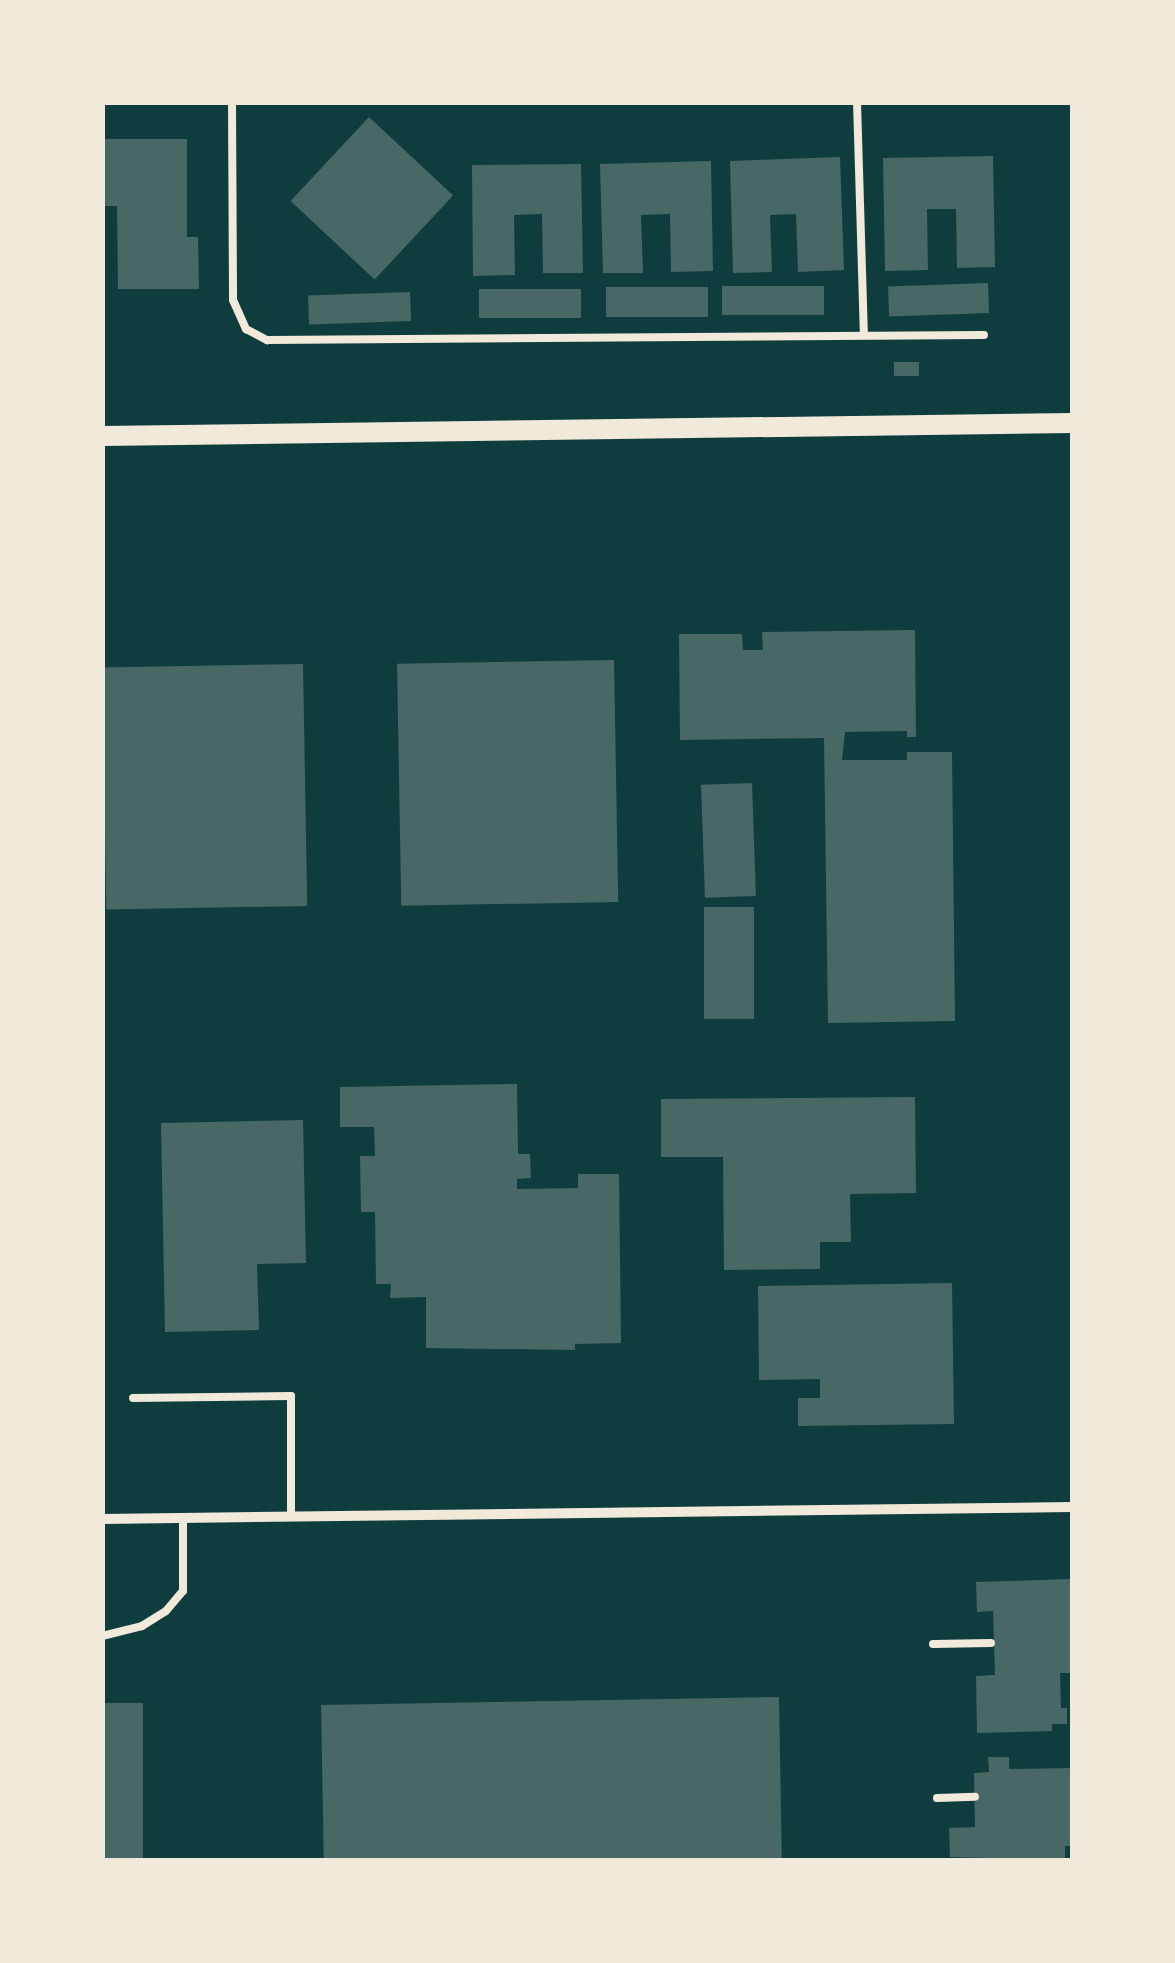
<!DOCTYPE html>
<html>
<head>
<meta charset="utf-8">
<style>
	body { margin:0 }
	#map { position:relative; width:1175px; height:1963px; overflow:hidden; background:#0f3d3e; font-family:Cabin,sans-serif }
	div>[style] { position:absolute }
	.building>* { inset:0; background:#486865; transform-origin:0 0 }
	.service>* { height:8px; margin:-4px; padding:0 4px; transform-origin:4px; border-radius:4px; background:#f1e9da }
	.minor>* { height:10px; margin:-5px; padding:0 5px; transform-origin:5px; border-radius:5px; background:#f1e9da }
	.secondary>* { height:20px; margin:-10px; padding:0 10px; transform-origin:10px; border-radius:10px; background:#f1e9da }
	span { translate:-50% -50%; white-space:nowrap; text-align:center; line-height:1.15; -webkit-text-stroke:8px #f1e9da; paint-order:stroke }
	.frame { position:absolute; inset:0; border:105px solid #f1e9da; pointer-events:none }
</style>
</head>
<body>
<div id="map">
	<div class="building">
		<div style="left:369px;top:117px;width:115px;height:115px;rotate:43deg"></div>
		<div style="clip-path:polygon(102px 139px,187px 139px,187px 237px,198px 237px,199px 289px,118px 289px,117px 206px,102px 206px)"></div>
		<div style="clip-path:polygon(993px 156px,995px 267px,957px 268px,956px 209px,927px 209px,928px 270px,885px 271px,883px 158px)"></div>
		<div style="clip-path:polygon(840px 157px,844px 270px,798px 272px,796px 214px,770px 215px,772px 272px,733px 273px,730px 161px)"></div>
		<div style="clip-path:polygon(711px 161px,713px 271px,671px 272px,670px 214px,641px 215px,643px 273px,603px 273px,600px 164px)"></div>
		<div style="clip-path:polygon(581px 164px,583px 273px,543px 273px,542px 214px,514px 215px,515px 275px,473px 276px,472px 165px)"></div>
		<div style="left:988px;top:283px;width:30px;height:100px;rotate:88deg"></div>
		<div style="left:824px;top:286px;width:29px;height:102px;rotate:90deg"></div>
		<div style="left:708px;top:287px;width:30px;height:102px;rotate:90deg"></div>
		<div style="left:581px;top:289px;width:29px;height:102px;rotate:90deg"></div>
		<div style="left:410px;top:292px;width:29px;height:102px;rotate:88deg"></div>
		<div style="left:919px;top:362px;width:14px;height:25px;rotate:90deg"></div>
		<div style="clip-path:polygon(915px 630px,916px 737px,907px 737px,907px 731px,845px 732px,842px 760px,907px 760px,907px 752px,952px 752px,955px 1021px,828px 1023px,824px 738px,680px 740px,679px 634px,742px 634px,743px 650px,763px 650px,762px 632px)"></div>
		<div style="left:614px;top:660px;width:242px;height:217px;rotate:89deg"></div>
		<div style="left:303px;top:664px;width:242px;height:201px;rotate:89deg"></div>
		<div style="left:752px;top:783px;width:113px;height:51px;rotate:88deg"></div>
		<div style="left:704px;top:907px;width:50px;height:112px"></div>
		<div style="clip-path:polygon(517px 1084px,518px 1154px,530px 1154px,531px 1178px,517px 1179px,517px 1189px,578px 1188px,578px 1174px,619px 1174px,621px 1343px,575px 1344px,575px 1350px,426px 1348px,426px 1297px,390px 1298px,391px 1284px,376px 1284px,375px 1212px,361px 1212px,360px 1156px,375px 1156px,374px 1127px,340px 1127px,340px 1087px)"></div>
		<div style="clip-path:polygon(915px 1097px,916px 1193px,850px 1194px,851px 1242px,820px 1242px,820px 1269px,724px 1270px,723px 1157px,661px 1157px,661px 1099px)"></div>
		<div style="clip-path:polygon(303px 1120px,306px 1263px,257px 1264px,259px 1330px,165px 1332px,161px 1123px)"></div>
		<div style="clip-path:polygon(952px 1283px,954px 1424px,798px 1426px,798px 1398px,820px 1398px,820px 1379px,759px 1380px,758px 1286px)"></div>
		<div style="clip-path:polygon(1072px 1579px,1072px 1673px,1060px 1673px,1061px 1708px,1067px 1708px,1067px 1724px,1052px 1724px,1052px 1731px,977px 1733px,976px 1676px,995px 1675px,993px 1611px,977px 1612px,976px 1582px)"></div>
		<div style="left:779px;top:1697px;width:163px;height:458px;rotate:89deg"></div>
		<div style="left:102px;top:1703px;width:41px;height:157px"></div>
		<div style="clip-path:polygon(988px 1757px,1009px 1757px,1009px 1769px,1072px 1768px,1072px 1846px,1065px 1846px,1065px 1860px,950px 1857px,949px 1828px,975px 1827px,974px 1773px,989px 1772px)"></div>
	</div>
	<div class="service">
		<div style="left:232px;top:102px;width:198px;rotate:89.7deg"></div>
		<div style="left:233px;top:300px;width:32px;rotate:66deg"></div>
		<div style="left:246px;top:329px;width:24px;rotate:28deg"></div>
		<div style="left:267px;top:340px;width:717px;rotate:-0.4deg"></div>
		<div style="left:857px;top:102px;width:233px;rotate:88.3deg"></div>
		<div style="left:133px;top:1398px;width:158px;rotate:-0.7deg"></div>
		<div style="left:291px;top:1396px;width:121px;rotate:90deg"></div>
		<div style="left:102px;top:1636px;width:41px;rotate:-14deg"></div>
		<div style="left:142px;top:1626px;width:28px;rotate:-32deg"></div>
		<div style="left:166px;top:1611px;width:26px;rotate:-50deg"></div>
		<div style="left:183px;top:1591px;width:72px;rotate:-90deg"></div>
		<div style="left:933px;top:1644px;width:58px;rotate:-1deg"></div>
		<div style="left:937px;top:1798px;width:38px;rotate:-2deg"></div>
	</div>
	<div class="minor">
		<div style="left:102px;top:1519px;width:970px;rotate:-0.71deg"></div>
	</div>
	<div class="secondary">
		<div style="left:102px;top:436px;width:970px;rotate:-0.77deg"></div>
	</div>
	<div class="frame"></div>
</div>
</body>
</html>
